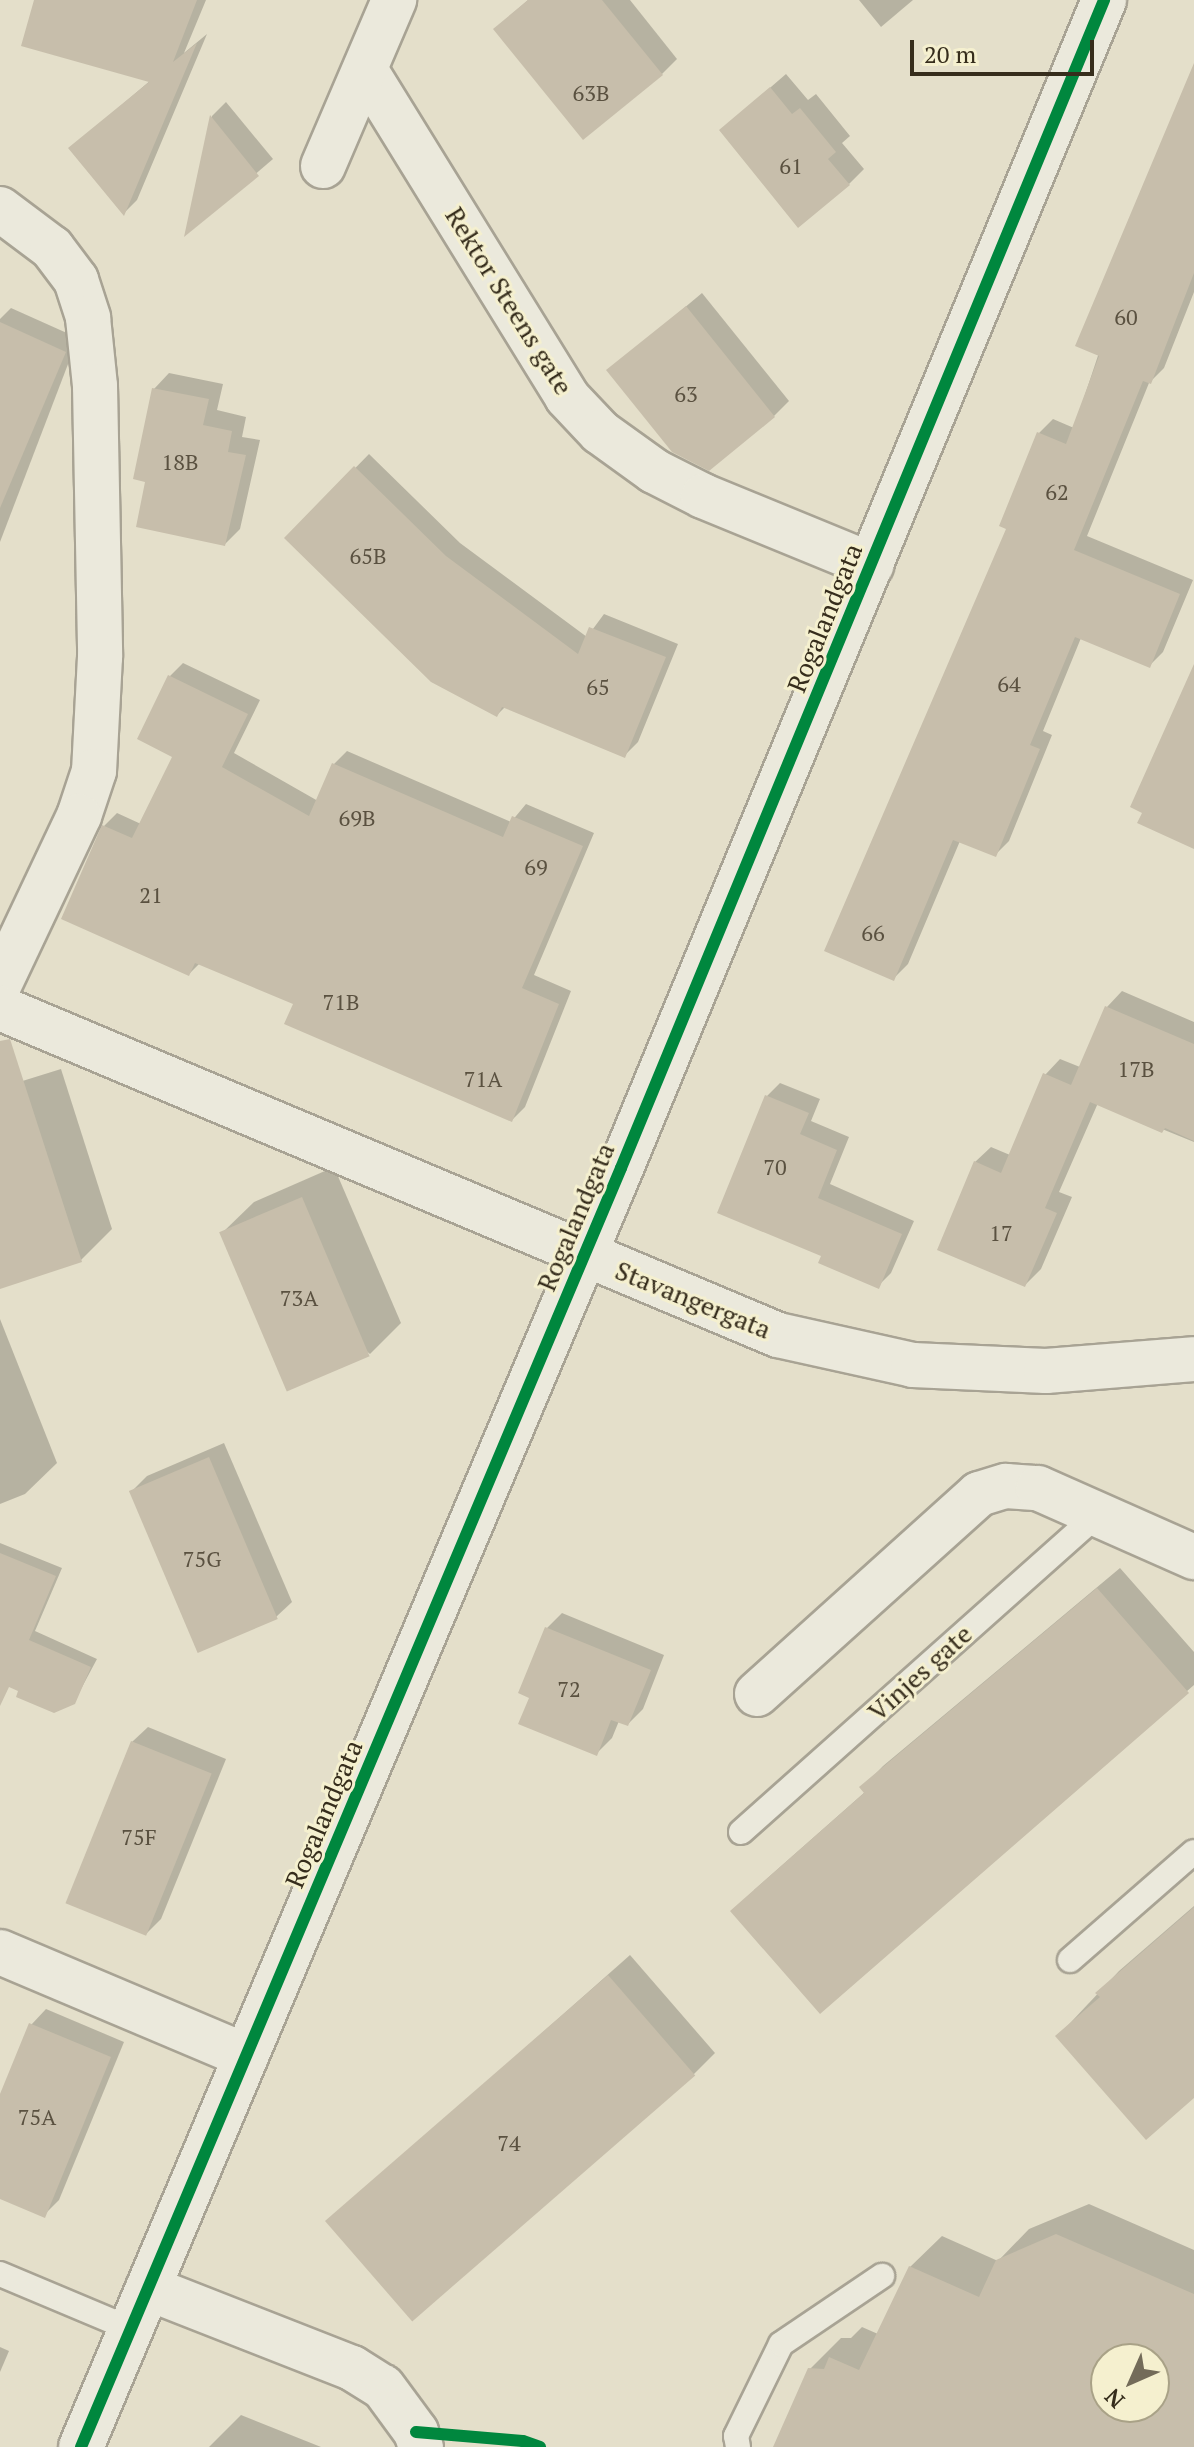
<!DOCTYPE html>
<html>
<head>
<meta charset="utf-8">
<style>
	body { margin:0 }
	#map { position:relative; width:1194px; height:2447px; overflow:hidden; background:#e4dfca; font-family:"PT Serif",serif }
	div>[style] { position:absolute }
	.shadow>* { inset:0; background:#0003 }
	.building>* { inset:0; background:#c7beab; transform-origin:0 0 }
	.roads { filter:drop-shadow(2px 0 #a8a394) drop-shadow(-2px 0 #a8a394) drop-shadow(0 2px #a8a394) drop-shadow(0 -2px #a8a394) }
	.service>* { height:24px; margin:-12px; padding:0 12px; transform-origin:12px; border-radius:12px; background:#ebe9dc }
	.minor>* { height:44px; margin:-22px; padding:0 22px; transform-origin:22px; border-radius:22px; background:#ebe9dc }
	.tertiary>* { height:44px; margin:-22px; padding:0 22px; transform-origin:22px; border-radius:22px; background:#ebe9dc }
	.cycleway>* { height:12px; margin:-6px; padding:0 6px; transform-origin:6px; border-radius:6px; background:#00873e }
	span { translate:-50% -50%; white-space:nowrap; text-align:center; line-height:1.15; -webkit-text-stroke:6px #f5f0cf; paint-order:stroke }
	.number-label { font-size:22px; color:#5a5140 }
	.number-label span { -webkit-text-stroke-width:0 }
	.street-label { font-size:26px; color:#362d1c }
	.north { position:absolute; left:1090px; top:2343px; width:80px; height:80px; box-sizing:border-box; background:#f5f0cf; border:2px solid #a9a287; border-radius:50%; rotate:225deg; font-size:22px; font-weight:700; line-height:32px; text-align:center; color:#362d1c }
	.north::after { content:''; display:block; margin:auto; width:28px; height:36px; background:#736b59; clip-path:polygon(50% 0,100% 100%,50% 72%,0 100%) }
	.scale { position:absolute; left:910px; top:40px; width:184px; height:36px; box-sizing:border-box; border:4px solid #362d1c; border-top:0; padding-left:10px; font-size:24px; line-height:28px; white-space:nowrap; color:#362d1c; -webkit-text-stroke:6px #f5f0cf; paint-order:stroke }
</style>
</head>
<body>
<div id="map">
	<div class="shadow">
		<div style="clip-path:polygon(37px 0,206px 0,184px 53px,207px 34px,137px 200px,124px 213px,71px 148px,151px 80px)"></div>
		<div style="clip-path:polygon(528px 0,630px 0,677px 59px,662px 74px,495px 29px)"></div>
		<div style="clip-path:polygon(859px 0,913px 0,881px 27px)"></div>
		<div style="clip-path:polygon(1194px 66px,1194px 292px,1164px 368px,1149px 383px,1087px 536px,1193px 580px,1163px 652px,1149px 666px,1081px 638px,1043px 731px,1052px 735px,1009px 841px,995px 855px,960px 841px,908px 964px,894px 978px,1008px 528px,1039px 433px,1053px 419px,1074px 428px)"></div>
		<div style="clip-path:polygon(786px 74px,808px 100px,816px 94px,850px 136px,842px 143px,864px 169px,849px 184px,721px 130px)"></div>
		<div style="clip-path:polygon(226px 102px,273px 159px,187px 232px,212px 116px)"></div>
		<div style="clip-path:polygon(702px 293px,789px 401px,774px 416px,609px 371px)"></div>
		<div style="clip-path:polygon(11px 308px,78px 338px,0 542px,0 319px)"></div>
		<div style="clip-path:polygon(169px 373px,223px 384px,217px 410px,246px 417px,242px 437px,260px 440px,240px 529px,225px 544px,147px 481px,154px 389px)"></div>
		<div style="clip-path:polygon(369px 454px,460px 543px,587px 637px,604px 614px,678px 644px,638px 742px,625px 755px,506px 706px,497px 715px,287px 538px)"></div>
		<div style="clip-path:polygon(183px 663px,260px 700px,234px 753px,318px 801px,334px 764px,347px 751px,511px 822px,526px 804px,594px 833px,534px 975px,571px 991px,525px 1107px,512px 1120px,295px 1003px,200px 963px,189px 974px,104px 826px,117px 813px,141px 824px,174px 756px,140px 738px,170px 676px)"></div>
		<div style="clip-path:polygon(1122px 991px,1194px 1022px,1194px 1142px,1098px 1103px,1059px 1192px,1072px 1197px,1041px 1269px,1025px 1285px,975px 1162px,991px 1147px,1010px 1155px,1045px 1075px,1060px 1059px,1080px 1067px,1107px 1007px)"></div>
		<div style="clip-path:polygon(61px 1069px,112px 1229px,81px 1260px,0 1287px,0 1088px)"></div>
		<div style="clip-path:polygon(780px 1083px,820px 1099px,811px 1121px,849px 1137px,830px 1184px,914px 1221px,891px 1273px,878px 1286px,824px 1254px,767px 1096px)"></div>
		<div style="clip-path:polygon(334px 1167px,401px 1323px,370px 1354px,222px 1233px,254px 1202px)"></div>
		<div style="clip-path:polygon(0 1319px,57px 1463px,25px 1494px,0 1504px)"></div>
		<div style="clip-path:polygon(224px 1443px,292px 1602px,276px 1617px,199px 1650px,132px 1491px,147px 1476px)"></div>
		<div style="clip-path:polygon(0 1543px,62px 1568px,35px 1631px,97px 1659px,74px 1702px,0 1681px)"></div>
		<div style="clip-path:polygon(1120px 1568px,1194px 1652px,1194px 1685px,820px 2011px,754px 1890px,865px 1792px,862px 1788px,883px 1766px)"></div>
		<div style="clip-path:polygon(562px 1613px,664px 1655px,643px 1709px,628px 1724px,619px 1721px,612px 1738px,596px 1754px,531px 1697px,547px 1628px)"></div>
		<div style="clip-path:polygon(148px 1727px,226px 1759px,161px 1919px,146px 1934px,132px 1742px)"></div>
		<div style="clip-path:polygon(1194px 1906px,1194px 2095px,1058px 2036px,1119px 1971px)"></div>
		<div style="clip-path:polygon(630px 1955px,715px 2053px,694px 2074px,329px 2222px)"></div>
		<div style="clip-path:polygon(46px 2009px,124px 2042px,59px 2200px,44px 2215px,0 2197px,0 2100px,31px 2025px)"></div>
		<div style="clip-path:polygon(evenodd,1089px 2204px,1194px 2250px,1194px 2447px,792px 2447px,809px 2370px,841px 2338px,851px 2338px,862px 2327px,878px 2334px,910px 2267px,942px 2236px,998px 2261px,1029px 2229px,1089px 2204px,1106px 2359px,1154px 2359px,1154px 2407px,1106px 2407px,1106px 2359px)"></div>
		<div style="clip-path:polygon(0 2347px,9px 2351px,0 2372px)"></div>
		<div style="clip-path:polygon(241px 2415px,321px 2447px,209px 2447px)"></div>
	</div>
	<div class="building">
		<div style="clip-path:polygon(34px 0,197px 0,173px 62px,197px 43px,124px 216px,68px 148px,149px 82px,21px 46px)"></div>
		<div style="clip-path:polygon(528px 0,602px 0,663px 75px,583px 140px,493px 29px)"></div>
		<div style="clip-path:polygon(1194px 63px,1194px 273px,1151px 384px,1143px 381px,1074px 550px,1180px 594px,1150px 668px,1075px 637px,1030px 745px,1040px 749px,996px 857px,953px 840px,894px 981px,824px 951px,1006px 529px,999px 526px,1037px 432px,1066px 444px,1099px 356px,1075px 346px)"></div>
		<div style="clip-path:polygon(770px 87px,792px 114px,800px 108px,836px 152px,828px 159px,850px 185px,798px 228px,719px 130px)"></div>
		<div style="clip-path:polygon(210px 115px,259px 176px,184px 237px)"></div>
		<div style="clip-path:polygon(686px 306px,775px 417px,709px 471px,672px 452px,606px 370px)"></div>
		<div style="clip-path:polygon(0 322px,66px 352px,0 508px)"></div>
		<div style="clip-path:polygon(152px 388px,209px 399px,203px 425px,232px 431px,228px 452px,246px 455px,225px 546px,136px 527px,145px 482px,133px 479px)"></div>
		<div style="clip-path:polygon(354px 466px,446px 556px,578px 654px,589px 627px,666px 657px,625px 758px,502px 707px,497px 717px,431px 682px,284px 538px)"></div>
		<div style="clip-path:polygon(1194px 664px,1194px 849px,1137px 823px,1142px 813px,1130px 807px)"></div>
		<div style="clip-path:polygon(168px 675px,248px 714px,222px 767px,309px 816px,332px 763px,503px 837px,512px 816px,583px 846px,522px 988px,559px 1004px,512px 1122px,284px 1024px,293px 1004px,195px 963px,189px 976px,61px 919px,102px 825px,132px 838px,172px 757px,137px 739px)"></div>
		<div style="clip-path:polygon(1105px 1006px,1194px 1044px,1194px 1141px,1165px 1128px,1162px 1133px,1090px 1102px,1045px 1208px,1057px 1213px,1025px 1287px,937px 1250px,974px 1161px,1001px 1173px,1043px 1073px,1071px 1085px)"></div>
		<div style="clip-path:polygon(10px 1039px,82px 1262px,0 1289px,0 1041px)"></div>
		<div style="clip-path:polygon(765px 1095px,809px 1113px,800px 1134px,837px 1150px,818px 1198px,902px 1234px,879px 1289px,818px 1263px,821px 1256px,717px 1213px)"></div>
		<div style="left:302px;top:1197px;width:173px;height:90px;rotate:67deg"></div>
		<div style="left:209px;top:1457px;width:176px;height:87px;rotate:67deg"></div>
		<div style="clip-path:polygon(0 1553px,56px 1576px,29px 1640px,91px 1667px,75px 1704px,54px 1713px,16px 1697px,18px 1691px,9px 1687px,0 1706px)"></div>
		<div style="clip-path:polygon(1097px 1588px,1189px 1693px,820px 2014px,730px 1911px,864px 1793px,859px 1787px)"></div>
		<div style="clip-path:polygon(545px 1627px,651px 1670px,628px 1726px,611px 1720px,597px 1756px,518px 1724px,529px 1698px,518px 1693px)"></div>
		<div style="left:131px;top:1741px;width:87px;height:175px;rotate:22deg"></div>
		<div style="clip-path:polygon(1194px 1907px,1194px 2098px,1146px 2140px,1055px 2036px,1100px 1997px,1095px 1993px)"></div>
		<div style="left:608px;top:1975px;width:133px;height:375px;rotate:49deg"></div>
		<div style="clip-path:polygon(29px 2023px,111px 2057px,45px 2218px,0 2199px,0 2094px)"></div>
		<div style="clip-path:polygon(evenodd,1056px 2234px,1194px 2294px,1194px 2447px,773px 2447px,808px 2368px,824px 2369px,829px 2357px,859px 2370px,909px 2266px,979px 2297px,996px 2260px,1056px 2234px,1106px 2359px,1154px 2359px,1154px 2407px,1106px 2407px,1106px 2359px)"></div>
	</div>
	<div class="roads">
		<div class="service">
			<div style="left:741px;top:1832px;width:480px;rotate:-41.7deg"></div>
			<div style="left:1070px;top:1960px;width:164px;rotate:-41.1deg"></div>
			<div style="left:0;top:2274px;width:142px;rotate:22.8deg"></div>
			<div style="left:738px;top:2447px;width:11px;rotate:-100deg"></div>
			<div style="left:736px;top:2436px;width:102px;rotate:-63.9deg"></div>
			<div style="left:781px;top:2344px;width:122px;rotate:-34deg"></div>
		</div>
		<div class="minor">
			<div style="left:366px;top:71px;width:383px;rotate:58.3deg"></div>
			<div style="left:567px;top:397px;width:48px;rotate:46.7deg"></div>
			<div style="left:600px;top:432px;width:67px;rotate:35.8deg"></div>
			<div style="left:654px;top:471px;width:55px;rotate:27deg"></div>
			<div style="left:703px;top:496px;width:182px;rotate:22.3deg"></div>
			<div style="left:323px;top:166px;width:181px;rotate:-66.8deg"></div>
			<div style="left:0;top:209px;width:65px;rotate:36.9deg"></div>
			<div style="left:52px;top:248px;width:40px;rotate:53deg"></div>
			<div style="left:76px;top:280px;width:40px;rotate:72deg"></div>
			<div style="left:88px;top:318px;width:68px;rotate:84.1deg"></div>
			<div style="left:95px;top:386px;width:271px;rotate:88.9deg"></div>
			<div style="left:100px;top:657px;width:114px;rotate:93deg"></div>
			<div style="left:94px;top:771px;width:47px;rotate:108.4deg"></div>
			<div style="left:79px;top:816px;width:185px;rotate:115.3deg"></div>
			<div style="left:757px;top:1694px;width:299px;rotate:-42deg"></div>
			<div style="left:979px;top:1494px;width:28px;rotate:-17deg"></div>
			<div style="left:1006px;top:1486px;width:32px;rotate:4deg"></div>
			<div style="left:1038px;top:1488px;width:171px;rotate:23.9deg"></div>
			<div style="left:0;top:1952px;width:267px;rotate:22.9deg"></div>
			<div style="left:148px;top:2288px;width:219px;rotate:21.4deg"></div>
			<div style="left:352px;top:2368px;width:36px;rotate:32deg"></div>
			<div style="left:383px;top:2387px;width:56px;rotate:53.7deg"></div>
			<div style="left:416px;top:2432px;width:16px;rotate:72deg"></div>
		</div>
		<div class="tertiary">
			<div style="left:0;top:1008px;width:844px;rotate:22.8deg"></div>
			<div style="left:778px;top:1335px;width:138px;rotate:12.5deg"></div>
			<div style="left:913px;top:1365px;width:133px;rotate:2.6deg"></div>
			<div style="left:1046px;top:1371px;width:148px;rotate:-4.6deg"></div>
			<div style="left:81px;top:2447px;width:1388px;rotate:-67.11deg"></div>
			<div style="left:621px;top:1168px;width:1264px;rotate:-67.53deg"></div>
		</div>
	</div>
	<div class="cycleway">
		<div style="left:416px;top:2432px;width:107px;rotate:4.8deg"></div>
		<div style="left:523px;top:2441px;width:18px;rotate:19deg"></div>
		<div style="left:81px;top:2447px;width:1388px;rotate:-67.11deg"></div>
		<div style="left:621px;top:1168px;width:1264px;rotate:-67.53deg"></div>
	</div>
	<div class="number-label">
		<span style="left:591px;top:93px">63B</span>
		<span style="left:791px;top:166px">61</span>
		<span style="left:1126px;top:317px">60</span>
		<span style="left:686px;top:394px">63</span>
		<span style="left:180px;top:462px">18B</span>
		<span style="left:1057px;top:492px">62</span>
		<span style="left:368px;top:556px">65B</span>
		<span style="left:1009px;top:684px">64</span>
		<span style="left:598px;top:687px">65</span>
		<span style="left:357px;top:818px">69B</span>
		<span style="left:536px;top:867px">69</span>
		<span style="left:151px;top:895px">21</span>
		<span style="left:873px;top:933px">66</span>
		<span style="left:341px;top:1002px">71B</span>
		<span style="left:1136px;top:1069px">17B</span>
		<span style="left:483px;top:1079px">71A</span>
		<span style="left:775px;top:1167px">70</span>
		<span style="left:1001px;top:1233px">17</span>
		<span style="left:299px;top:1298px">73A</span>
		<span style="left:202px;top:1559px">75G</span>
		<span style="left:569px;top:1689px">72</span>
		<span style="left:139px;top:1837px">75F</span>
		<span style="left:37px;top:2117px">75A</span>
		<span style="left:509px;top:2143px">74</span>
	</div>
	<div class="street-label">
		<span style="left:509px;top:301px;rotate:58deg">Rektor Steens gate</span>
		<span style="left:825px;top:618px;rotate:-68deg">Rogalandgata</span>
		<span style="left:576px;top:1217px;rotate:-67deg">Rogalandgata</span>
		<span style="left:693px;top:1300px;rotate:22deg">Stavangergata</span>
		<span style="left:920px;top:1673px;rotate:-42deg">Vinjes gate</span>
		<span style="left:324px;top:1814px;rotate:-67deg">Rogalandgata</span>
	</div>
	<div class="north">N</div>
	<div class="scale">20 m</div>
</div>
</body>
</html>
